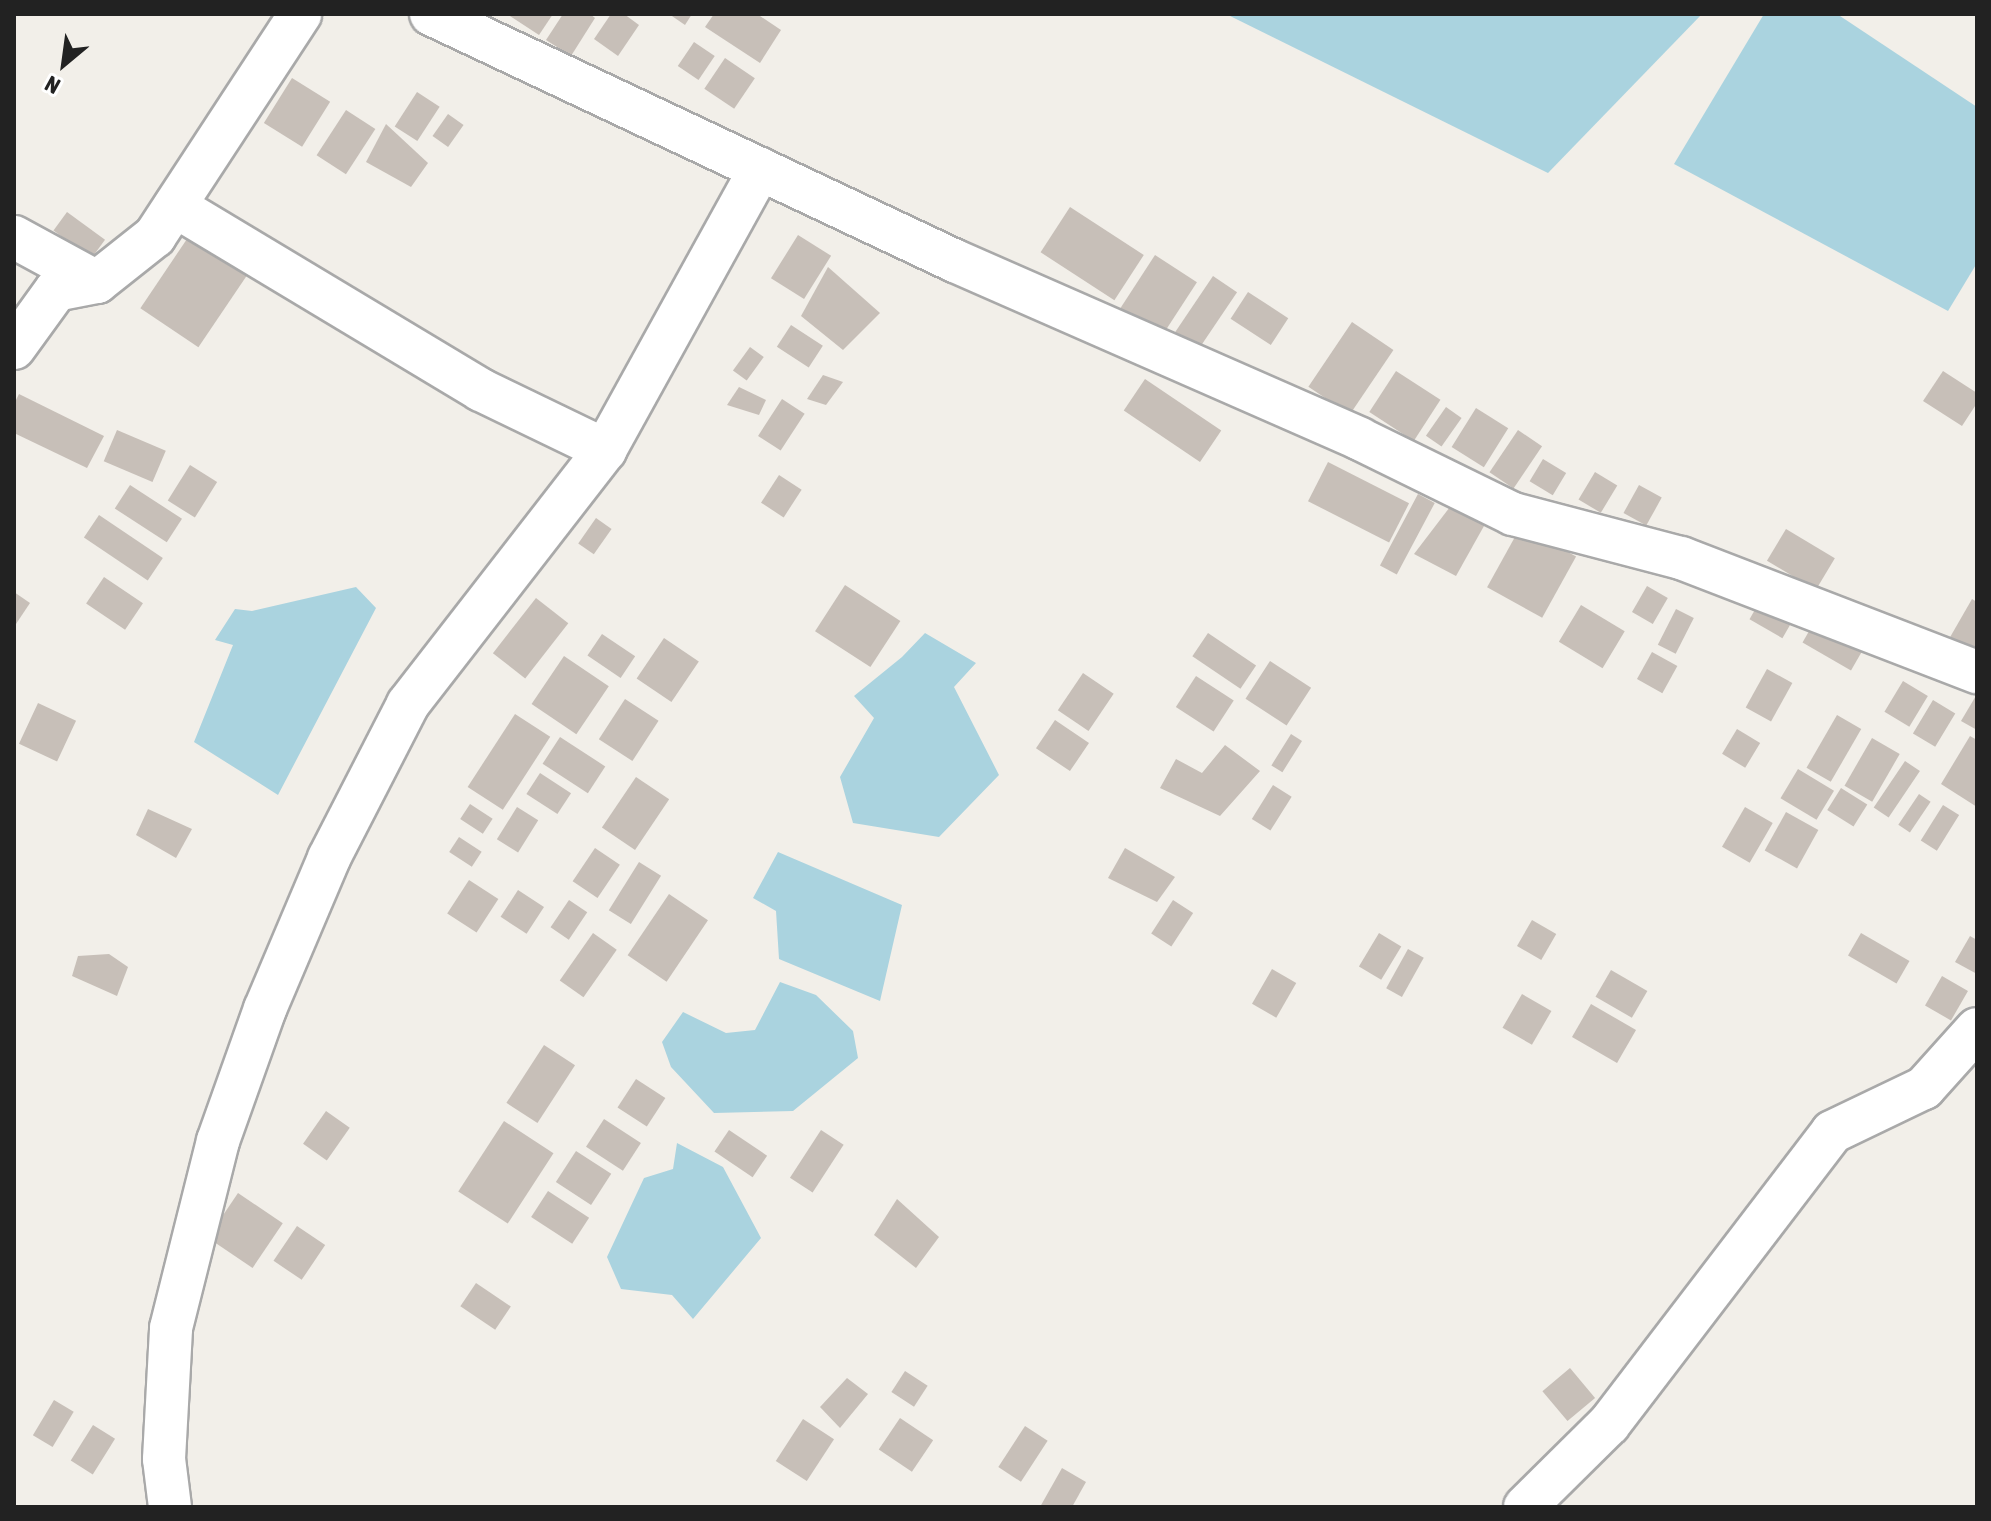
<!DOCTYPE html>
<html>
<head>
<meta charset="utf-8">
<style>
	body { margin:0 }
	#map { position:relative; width:1991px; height:1521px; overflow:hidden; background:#f2efe9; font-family:"Asap Condensed",sans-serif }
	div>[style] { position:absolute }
	.water>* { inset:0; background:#aad3df }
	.building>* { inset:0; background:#c7bfb8; transform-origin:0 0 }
	.roads { filter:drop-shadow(2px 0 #a9a9a9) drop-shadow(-2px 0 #a9a9a9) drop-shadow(0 2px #a9a9a9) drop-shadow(0 -2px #a9a9a9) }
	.street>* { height:42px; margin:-21px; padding:0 21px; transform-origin:21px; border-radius:21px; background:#fff }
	span { translate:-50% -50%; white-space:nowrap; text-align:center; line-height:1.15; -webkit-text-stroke:8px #fff; paint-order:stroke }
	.frame { position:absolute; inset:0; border:16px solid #222; pointer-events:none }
	.north { position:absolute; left:24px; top:24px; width:80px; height:80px; -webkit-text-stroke:6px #fff; paint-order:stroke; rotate:209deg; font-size:22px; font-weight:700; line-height:32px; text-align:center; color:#222 }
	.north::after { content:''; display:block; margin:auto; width:28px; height:36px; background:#222; clip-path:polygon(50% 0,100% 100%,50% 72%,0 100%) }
</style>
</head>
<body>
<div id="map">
	<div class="water">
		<div style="clip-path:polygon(1226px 14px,1702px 14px,1548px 173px)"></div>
		<div style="clip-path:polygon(1764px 14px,1837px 14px,1977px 107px,1977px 263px,1948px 311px,1674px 164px)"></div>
		<div style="clip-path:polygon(356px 587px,376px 608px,278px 795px,194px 742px,233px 645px,215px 640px,235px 609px,252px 611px)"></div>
		<div style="clip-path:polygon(925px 633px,976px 663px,954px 687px,999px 775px,939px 837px,853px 823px,840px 777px,874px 718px,854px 696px,902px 657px)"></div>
		<div style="clip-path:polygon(778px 852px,902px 905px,880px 1001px,779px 959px,776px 911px,753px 898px)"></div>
		<div style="clip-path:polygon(780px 982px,816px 995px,853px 1031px,858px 1058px,793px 1111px,714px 1113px,671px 1067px,662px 1042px,683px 1012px,726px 1033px,755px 1030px)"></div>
		<div style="clip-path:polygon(677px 1143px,723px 1167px,761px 1238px,693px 1319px,672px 1295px,621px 1289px,607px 1257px,644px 1178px,673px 1169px)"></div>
	</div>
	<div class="building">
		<div style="clip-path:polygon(507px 14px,553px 14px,539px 35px)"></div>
		<div style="clip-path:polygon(563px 14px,590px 14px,595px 18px,571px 56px,546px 40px)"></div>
		<div style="clip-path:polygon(611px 14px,624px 14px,639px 25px,618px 56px,594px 39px)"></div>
		<div style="clip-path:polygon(669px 14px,692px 14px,685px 25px)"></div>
		<div style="clip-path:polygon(714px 14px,757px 14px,781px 30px,760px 63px,705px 27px)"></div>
		<div style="left:694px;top:42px;width:25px;height:29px;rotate:34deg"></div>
		<div style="left:725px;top:58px;width:36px;height:37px;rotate:34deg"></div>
		<div style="left:292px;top:78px;width:45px;height:53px;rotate:32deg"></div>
		<div style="left:417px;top:92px;width:27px;height:41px;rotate:33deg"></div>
		<div style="left:346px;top:110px;width:35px;height:54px;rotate:33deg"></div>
		<div style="left:448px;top:114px;width:19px;height:27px;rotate:35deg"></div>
		<div style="clip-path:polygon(386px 124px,428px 163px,411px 187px,366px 162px)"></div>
		<div style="left:1070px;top:207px;width:88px;height:54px;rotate:33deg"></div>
		<div style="left:67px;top:212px;width:47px;height:23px;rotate:36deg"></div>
		<div style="left:798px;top:235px;width:39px;height:51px;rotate:32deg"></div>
		<div style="left:189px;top:236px;width:70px;height:87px;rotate:34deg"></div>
		<div style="left:1155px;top:255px;width:50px;height:66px;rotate:33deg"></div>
		<div style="clip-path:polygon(828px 267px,880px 313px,843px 350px,801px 316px)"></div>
		<div style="left:1213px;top:276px;width:29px;height:76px;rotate:34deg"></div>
		<div style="left:1248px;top:292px;width:48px;height:32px;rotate:33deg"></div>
		<div style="left:1352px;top:322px;width:50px;height:78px;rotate:34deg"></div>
		<div style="left:791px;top:325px;width:38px;height:26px;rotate:33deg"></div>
		<div style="left:750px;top:347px;width:17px;height:29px;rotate:36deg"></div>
		<div style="left:1396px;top:371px;width:53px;height:49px;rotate:33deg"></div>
		<div style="clip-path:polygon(1943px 371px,1977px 393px,1977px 403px,1962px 426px,1923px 401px)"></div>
		<div style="clip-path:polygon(823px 375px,843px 382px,826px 405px,807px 399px)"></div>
		<div style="left:1145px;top:379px;width:92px;height:38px;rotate:34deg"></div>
		<div style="clip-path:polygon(739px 387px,766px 400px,759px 415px,727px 405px)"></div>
		<div style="clip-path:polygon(19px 394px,104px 436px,87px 468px,14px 433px,14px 404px)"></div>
		<div style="left:782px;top:399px;width:27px;height:44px;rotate:33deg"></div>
		<div style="left:1446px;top:407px;width:19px;height:35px;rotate:35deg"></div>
		<div style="left:1476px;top:408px;width:38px;height:46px;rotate:32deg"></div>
		<div style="left:117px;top:430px;width:53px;height:34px;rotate:23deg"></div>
		<div style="left:1518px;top:430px;width:29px;height:51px;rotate:34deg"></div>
		<div style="left:1543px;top:459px;width:27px;height:26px;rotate:31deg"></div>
		<div style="left:1328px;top:462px;width:91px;height:44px;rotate:27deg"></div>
		<div style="left:190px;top:465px;width:32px;height:42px;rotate:32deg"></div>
		<div style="left:1595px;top:472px;width:26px;height:32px;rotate:31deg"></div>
		<div style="left:779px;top:475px;width:27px;height:33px;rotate:33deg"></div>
		<div style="left:130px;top:485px;width:62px;height:28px;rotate:33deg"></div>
		<div style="left:1639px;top:485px;width:26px;height:32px;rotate:29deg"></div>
		<div style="left:1418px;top:494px;width:19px;height:81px;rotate:28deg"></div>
		<div style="clip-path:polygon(1456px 499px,1489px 517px,1456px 576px,1414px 554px)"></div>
		<div style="left:99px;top:515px;width:77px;height:27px;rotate:34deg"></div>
		<div style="left:596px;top:518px;width:19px;height:31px;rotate:35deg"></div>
		<div style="left:1521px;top:526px;width:63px;height:70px;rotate:29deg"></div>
		<div style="left:1786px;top:529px;width:57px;height:37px;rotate:31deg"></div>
		<div style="left:104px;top:577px;width:47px;height:32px;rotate:34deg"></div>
		<div style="left:845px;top:585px;width:66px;height:55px;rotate:33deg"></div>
		<div style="left:1647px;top:586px;width:24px;height:30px;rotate:30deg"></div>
		<div style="clip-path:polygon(14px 592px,30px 603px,14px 627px)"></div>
		<div style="left:536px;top:598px;width:41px;height:70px;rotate:38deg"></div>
		<div style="clip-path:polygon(1972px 599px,1977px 602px,1977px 656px,1949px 639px)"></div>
		<div style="left:1760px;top:601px;width:38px;height:21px;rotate:30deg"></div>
		<div style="left:1581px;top:605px;width:51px;height:43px;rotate:31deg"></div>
		<div style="left:1676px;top:609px;width:20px;height:40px;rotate:27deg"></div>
		<div style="left:1816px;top:619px;width:56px;height:27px;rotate:30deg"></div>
		<div style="left:1208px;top:633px;width:58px;height:28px;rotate:34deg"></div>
		<div style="left:602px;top:634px;width:40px;height:26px;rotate:34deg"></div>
		<div style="left:664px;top:638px;width:42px;height:49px;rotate:34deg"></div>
		<div style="left:1652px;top:652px;width:29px;height:31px;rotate:29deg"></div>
		<div style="left:564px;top:656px;width:54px;height:58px;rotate:34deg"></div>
		<div style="left:1270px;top:661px;width:49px;height:45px;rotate:33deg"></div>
		<div style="left:1767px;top:669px;width:29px;height:44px;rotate:29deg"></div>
		<div style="left:1083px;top:673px;width:37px;height:45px;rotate:34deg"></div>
		<div style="left:1196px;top:676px;width:45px;height:37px;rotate:33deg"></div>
		<div style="left:1903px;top:681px;width:29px;height:36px;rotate:31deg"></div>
		<div style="clip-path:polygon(1977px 694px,1977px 730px,1961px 721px)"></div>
		<div style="left:625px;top:699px;width:40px;height:48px;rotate:33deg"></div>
		<div style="left:1933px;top:700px;width:26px;height:39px;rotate:31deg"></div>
		<div style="left:38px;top:703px;width:42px;height:45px;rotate:25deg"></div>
		<div style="left:515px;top:714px;width:42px;height:87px;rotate:33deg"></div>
		<div style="left:1837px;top:715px;width:28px;height:61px;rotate:30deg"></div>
		<div style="left:1055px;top:720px;width:41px;height:34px;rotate:34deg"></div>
		<div style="left:1737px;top:729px;width:27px;height:29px;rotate:31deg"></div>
		<div style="left:1291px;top:734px;width:13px;height:37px;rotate:32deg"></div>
		<div style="clip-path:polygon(1970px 736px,1977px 740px,1977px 807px,1941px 784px)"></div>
		<div style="left:560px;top:737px;width:54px;height:32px;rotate:33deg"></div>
		<div style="left:1872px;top:738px;width:32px;height:55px;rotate:30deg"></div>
		<div style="clip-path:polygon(1225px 745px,1260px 771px,1220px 816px,1160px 788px,1176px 759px,1202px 773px)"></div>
		<div style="left:1905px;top:761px;width:18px;height:56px;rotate:34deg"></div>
		<div style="left:1798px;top:769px;width:42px;height:34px;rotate:31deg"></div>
		<div style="left:540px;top:773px;width:37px;height:25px;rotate:33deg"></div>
		<div style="left:636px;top:777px;width:40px;height:61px;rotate:34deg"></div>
		<div style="left:1273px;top:785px;width:22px;height:40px;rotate:32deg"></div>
		<div style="left:1841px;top:788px;width:31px;height:26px;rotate:32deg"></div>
		<div style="left:1919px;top:794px;width:14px;height:37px;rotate:34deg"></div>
		<div style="left:470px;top:804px;width:27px;height:18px;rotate:33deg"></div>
		<div style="left:1943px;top:805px;width:19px;height:42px;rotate:32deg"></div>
		<div style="left:517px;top:807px;width:25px;height:38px;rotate:32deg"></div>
		<div style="left:1745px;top:807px;width:32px;height:46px;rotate:30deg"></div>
		<div style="clip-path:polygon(148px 809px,192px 829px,176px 858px,136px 835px)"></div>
		<div style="left:1786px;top:812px;width:37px;height:44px;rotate:29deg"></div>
		<div style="left:459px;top:837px;width:27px;height:18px;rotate:33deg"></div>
		<div style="left:595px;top:848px;width:30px;height:40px;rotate:34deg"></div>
		<div style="clip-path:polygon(1125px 848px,1175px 877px,1157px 902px,1108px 878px)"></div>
		<div style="left:639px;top:862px;width:26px;height:57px;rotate:32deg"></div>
		<div style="left:469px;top:880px;width:35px;height:40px;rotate:33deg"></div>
		<div style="left:518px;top:890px;width:31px;height:32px;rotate:33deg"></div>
		<div style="left:669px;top:894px;width:47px;height:74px;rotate:34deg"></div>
		<div style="left:569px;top:900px;width:22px;height:33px;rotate:34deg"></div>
		<div style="left:1173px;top:900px;width:24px;height:40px;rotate:33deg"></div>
		<div style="left:1532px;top:920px;width:28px;height:30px;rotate:30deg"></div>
		<div style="left:593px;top:933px;width:29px;height:58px;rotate:35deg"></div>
		<div style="left:1379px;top:933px;width:26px;height:39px;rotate:31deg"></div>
		<div style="left:1861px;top:933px;width:56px;height:26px;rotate:30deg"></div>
		<div style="clip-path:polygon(1970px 936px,1977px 940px,1977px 974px,1955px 962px)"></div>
		<div style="left:1408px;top:949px;width:18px;height:45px;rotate:29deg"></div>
		<div style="clip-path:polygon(109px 954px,128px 967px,117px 996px,72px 976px,78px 956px)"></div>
		<div style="left:1272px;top:969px;width:28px;height:40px;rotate:30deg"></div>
		<div style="left:1611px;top:970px;width:42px;height:31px;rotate:30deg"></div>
		<div style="left:1942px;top:976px;width:30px;height:34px;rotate:30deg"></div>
		<div style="left:1522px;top:994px;width:34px;height:39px;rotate:30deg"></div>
		<div style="left:1591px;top:1004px;width:52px;height:38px;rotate:30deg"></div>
		<div style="left:544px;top:1045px;width:37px;height:69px;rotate:33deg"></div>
		<div style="left:636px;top:1079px;width:35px;height:34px;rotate:33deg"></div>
		<div style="left:326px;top:1111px;width:29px;height:40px;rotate:35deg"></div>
		<div style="left:604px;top:1119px;width:44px;height:33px;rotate:33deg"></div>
		<div style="left:504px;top:1121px;width:59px;height:84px;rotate:33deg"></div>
		<div style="left:729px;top:1130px;width:46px;height:26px;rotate:34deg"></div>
		<div style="left:821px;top:1130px;width:27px;height:57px;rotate:33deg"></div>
		<div style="left:576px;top:1151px;width:42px;height:37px;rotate:33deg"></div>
		<div style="left:548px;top:1191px;width:49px;height:31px;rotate:33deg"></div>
		<div style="left:238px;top:1193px;width:54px;height:54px;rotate:34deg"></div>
		<div style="clip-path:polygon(897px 1199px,939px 1237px,916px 1268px,874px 1235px)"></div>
		<div style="left:297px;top:1226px;width:34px;height:42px;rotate:34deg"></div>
		<div style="left:476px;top:1283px;width:42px;height:28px;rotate:34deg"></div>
		<div style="left:1570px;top:1368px;width:39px;height:36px;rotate:50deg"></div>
		<div style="left:905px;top:1371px;width:27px;height:25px;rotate:33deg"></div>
		<div style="clip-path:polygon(847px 1378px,868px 1394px,840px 1428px,820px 1407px)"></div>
		<div style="left:54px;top:1400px;width:23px;height:41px;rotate:31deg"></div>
		<div style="left:900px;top:1418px;width:40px;height:38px;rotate:34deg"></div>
		<div style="left:803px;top:1419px;width:37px;height:50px;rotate:33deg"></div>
		<div style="left:93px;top:1425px;width:26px;height:42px;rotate:32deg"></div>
		<div style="left:1025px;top:1426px;width:27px;height:49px;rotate:33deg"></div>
		<div style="clip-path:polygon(1062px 1468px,1086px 1482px,1072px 1507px,1040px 1507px)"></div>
	</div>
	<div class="roads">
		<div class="street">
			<div style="left:431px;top:14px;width:579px;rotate:25.24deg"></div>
			<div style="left:955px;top:261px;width:442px;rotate:23.7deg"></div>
			<div style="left:1360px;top:439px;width:170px;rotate:26.1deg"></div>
			<div style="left:1513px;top:514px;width:174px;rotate:14.7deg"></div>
			<div style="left:1681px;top:558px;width:317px;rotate:21.1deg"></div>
			<div style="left:175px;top:206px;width:357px;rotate:31deg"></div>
			<div style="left:481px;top:390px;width:138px;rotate:25.8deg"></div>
			<div style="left:605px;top:450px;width:321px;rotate:-61.1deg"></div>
			<div style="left:14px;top:237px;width:94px;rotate:28.5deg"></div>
			<div style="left:97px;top:282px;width:74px;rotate:-38.4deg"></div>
			<div style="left:155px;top:236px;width:265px;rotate:-56.8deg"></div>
			<div style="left:14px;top:348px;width:72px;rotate:-54.1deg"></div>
			<div style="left:56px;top:290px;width:42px;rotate:-11deg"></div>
			<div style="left:170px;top:1507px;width:48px;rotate:-97.1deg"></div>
			<div style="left:164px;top:1459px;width:131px;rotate:-86.9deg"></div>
			<div style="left:171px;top:1328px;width:193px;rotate:-75.9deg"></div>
			<div style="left:218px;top:1141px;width:140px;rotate:-70.4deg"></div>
			<div style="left:265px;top:1009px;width:164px;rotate:-67deg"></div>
			<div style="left:329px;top:858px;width:173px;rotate:-62.8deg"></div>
			<div style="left:408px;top:704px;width:321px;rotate:-52.2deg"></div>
			<div style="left:1525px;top:1507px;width:118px;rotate:-44.7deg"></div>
			<div style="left:1609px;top:1424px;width:367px;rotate:-52.6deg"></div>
			<div style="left:1832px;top:1132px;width:102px;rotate:-25.6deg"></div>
			<div style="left:1924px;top:1088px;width:79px;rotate:-48.1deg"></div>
		</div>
	</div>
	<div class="frame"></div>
	<div class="north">N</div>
</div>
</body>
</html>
